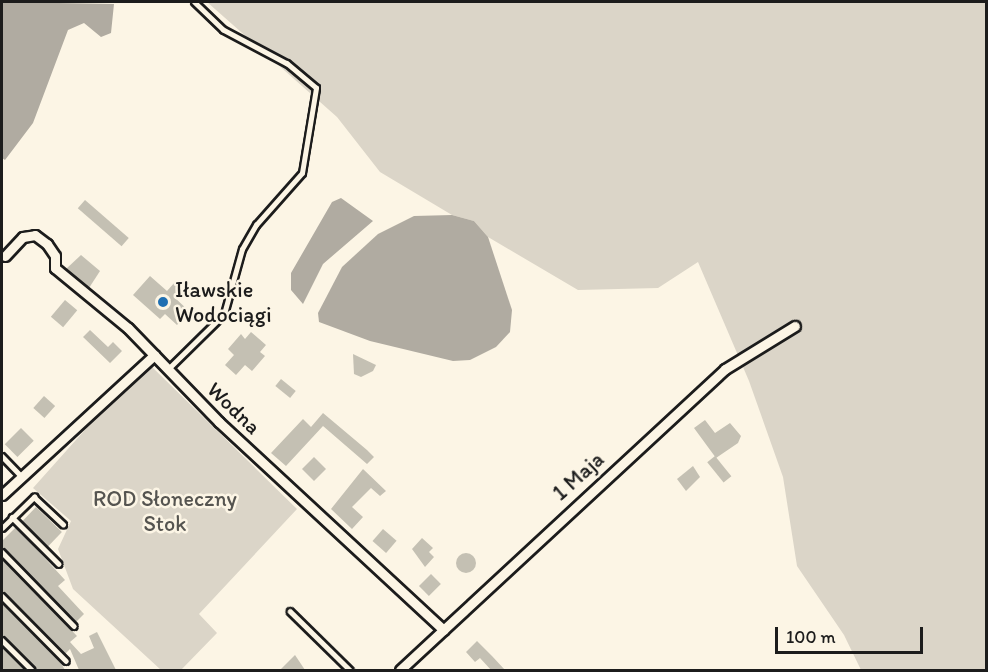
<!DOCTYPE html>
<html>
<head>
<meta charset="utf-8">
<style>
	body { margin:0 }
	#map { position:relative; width:988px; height:672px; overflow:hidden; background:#fcf5e5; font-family:Itim,sans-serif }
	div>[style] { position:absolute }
	.green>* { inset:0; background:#dbd5c8 }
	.water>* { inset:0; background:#b0aba1 }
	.building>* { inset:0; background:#c4c0b3; transform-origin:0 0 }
	.round { border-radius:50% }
	.roads { filter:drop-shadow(2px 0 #1c1c1c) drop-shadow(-2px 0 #1c1c1c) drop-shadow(0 2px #1c1c1c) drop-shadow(0 -2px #1c1c1c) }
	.service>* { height:4.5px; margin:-2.25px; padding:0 2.25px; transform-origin:2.25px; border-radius:2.25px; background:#fcf5e5 }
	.minor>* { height:9px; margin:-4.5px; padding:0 4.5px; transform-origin:4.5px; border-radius:4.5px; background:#fcf5e5 }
	.dots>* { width:16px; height:16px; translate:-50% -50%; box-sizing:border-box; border:3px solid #fcf5e5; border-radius:50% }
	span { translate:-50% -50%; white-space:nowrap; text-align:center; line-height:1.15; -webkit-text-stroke:5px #fcf5e5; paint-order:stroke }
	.poi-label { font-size:22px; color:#1c1c1c }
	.left { translate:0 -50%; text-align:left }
	.street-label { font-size:22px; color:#1c1c1c }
	.park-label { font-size:22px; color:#555450 }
	.frame { position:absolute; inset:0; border:3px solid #1c1c1c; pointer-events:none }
	.scale { position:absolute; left:775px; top:627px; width:148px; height:27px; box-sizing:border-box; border:3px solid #1c1c1c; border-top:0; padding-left:8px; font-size:18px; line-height:21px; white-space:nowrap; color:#1c1c1c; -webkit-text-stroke:4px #fcf5e5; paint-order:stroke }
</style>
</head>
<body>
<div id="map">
	<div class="green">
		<div style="clip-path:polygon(207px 2px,986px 2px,986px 670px,861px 670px,844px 635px,797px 566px,783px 477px,749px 381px,698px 262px,658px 288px,578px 290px,488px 237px,474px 221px,452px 215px,380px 172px,337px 117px)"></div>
		<div style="clip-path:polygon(151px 366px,297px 509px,199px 614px,217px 633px,181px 670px,161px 670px,73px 589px,58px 549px,71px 521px,33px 488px,109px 403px)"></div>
	</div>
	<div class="water">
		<div style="clip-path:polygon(2px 2px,114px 4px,111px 33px,101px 37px,84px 23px,68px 30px,33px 123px,5px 160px,2px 158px)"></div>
		<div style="clip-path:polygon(341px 198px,373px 221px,323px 264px,303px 304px,291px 290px,291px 273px,332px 202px)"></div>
		<div style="clip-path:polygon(452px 215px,474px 221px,488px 237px,512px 310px,510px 332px,496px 347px,470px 360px,453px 361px,370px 341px,319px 322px,318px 313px,342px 267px,378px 234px,414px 216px)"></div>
	</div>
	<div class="building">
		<div style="left:85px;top:200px;width:58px;height:11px;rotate:41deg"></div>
		<div style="clip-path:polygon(81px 255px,100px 271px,89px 288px,66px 269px)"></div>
		<div style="clip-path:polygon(150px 276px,167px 291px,175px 282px,182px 288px,174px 297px,189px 311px,177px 325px,165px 314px,160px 319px,133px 295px)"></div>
		<div style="left:65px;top:300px;width:16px;height:22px;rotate:40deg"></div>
		<div style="clip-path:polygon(90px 330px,108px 347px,113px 342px,122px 351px,110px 363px,83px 337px)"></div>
		<div style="clip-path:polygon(251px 332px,266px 345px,260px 352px,265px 356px,252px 371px,245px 365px,236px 375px,225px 365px,234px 355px,228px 349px,241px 334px,245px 339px)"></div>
		<div style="clip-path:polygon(353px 354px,376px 365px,373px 371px,361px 377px,354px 374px)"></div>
		<div style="left:281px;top:379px;width:19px;height:9px;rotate:39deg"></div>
		<div style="left:44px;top:396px;width:15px;height:16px;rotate:42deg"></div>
		<div style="clip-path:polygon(323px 413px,367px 450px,374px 457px,367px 464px,323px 426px,286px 466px,271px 453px,303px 419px,311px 427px)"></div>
		<div style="clip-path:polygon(705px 420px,715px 433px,730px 423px,741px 436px,738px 443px,716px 458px,694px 428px)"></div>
		<div style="left:21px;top:428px;width:18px;height:23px;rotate:45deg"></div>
		<div style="left:715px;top:456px;width:26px;height:10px;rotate:51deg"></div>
		<div style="left:314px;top:457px;width:17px;height:17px;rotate:45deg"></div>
		<div style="clip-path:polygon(693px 466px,700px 477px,686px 491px,677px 479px)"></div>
		<div style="clip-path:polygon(363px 469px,386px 491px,380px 496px,371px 488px,352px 507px,363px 517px,352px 529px,331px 509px)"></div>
		<div style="left:36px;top:507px;width:36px;height:20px;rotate:44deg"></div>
		<div style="clip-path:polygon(16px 527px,65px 580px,58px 586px,84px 614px,76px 622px,2px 548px,2px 541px)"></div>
		<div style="left:383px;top:529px;width:18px;height:16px;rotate:41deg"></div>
		<div style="clip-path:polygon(422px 538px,433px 548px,429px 552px,434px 557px,425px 567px,412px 549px)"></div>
		<div class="round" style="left:456px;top:553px;width:20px;height:20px"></div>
		<div style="clip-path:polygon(2px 558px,77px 636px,70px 642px,81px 654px,94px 648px,89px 636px,97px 632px,116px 670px,79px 670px,70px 649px,65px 654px,2px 592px)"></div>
		<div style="left:431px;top:574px;width:14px;height:17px;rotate:45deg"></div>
		<div style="clip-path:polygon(2px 602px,59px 660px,65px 670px,36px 670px,2px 636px)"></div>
		<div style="clip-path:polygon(477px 641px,492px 656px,505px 670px,491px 670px,480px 658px,475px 662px,466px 652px)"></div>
		<div style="clip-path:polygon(2px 646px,26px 670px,2px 670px)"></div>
		<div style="clip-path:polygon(295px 655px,305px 670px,280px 670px)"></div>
	</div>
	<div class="roads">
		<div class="service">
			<div style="left:167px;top:370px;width:80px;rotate:-44.5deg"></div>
			<div style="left:224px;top:314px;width:67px;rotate:-74.5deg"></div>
			<div style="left:242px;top:249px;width:28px;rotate:-60deg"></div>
			<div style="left:256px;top:225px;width:69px;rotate:-48.5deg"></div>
			<div style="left:302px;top:173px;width:86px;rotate:-80.6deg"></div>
			<div style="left:316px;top:88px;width:38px;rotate:-140deg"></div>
			<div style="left:287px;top:64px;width:72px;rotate:-152deg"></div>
			<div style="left:223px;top:30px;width:40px;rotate:-136deg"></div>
			<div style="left:2px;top:456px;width:28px;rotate:46deg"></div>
			<div style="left:12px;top:517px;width:66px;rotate:45deg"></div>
			<div style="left:2px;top:528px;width:45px;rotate:-44.1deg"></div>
			<div style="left:34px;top:497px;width:40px;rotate:43deg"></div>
			<div style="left:2px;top:552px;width:103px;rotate:45.8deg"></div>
			<div style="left:2px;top:596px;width:91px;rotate:45.4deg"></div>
			<div style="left:290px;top:611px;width:84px;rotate:44.5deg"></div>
			<div style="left:2px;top:640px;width:42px;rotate:45deg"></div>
		</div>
		<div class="minor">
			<div style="left:5px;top:256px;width:26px;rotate:-47deg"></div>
			<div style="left:23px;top:237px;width:12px;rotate:-9deg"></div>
			<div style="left:35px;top:235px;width:15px;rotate:37deg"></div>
			<div style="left:47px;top:244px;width:14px;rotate:56deg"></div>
			<div style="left:55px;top:256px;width:12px;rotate:90deg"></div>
			<div style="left:55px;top:268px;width:94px;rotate:39.4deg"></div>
			<div style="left:128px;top:328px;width:131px;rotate:45.9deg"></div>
			<div style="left:219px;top:422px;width:306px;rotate:42.8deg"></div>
			<div style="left:2px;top:495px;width:207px;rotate:-42.6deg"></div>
			<div style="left:400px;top:670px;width:443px;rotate:-42.8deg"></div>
			<div style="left:725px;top:369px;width:82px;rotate:-31.6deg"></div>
		</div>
	</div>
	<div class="dots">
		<div style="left:163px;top:302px;background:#1f6fb2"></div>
	</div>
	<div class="poi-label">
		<span class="left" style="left:175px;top:302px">Iławskie<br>Wodociągi</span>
	</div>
	<div class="street-label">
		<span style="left:234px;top:408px;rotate:44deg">Wodna</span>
		<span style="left:578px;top:476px;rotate:-42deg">1 Maja</span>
	</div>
	<div class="park-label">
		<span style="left:165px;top:511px">ROD Słoneczny<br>Stok</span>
	</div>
	<div class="frame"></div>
	<div class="scale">100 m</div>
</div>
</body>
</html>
